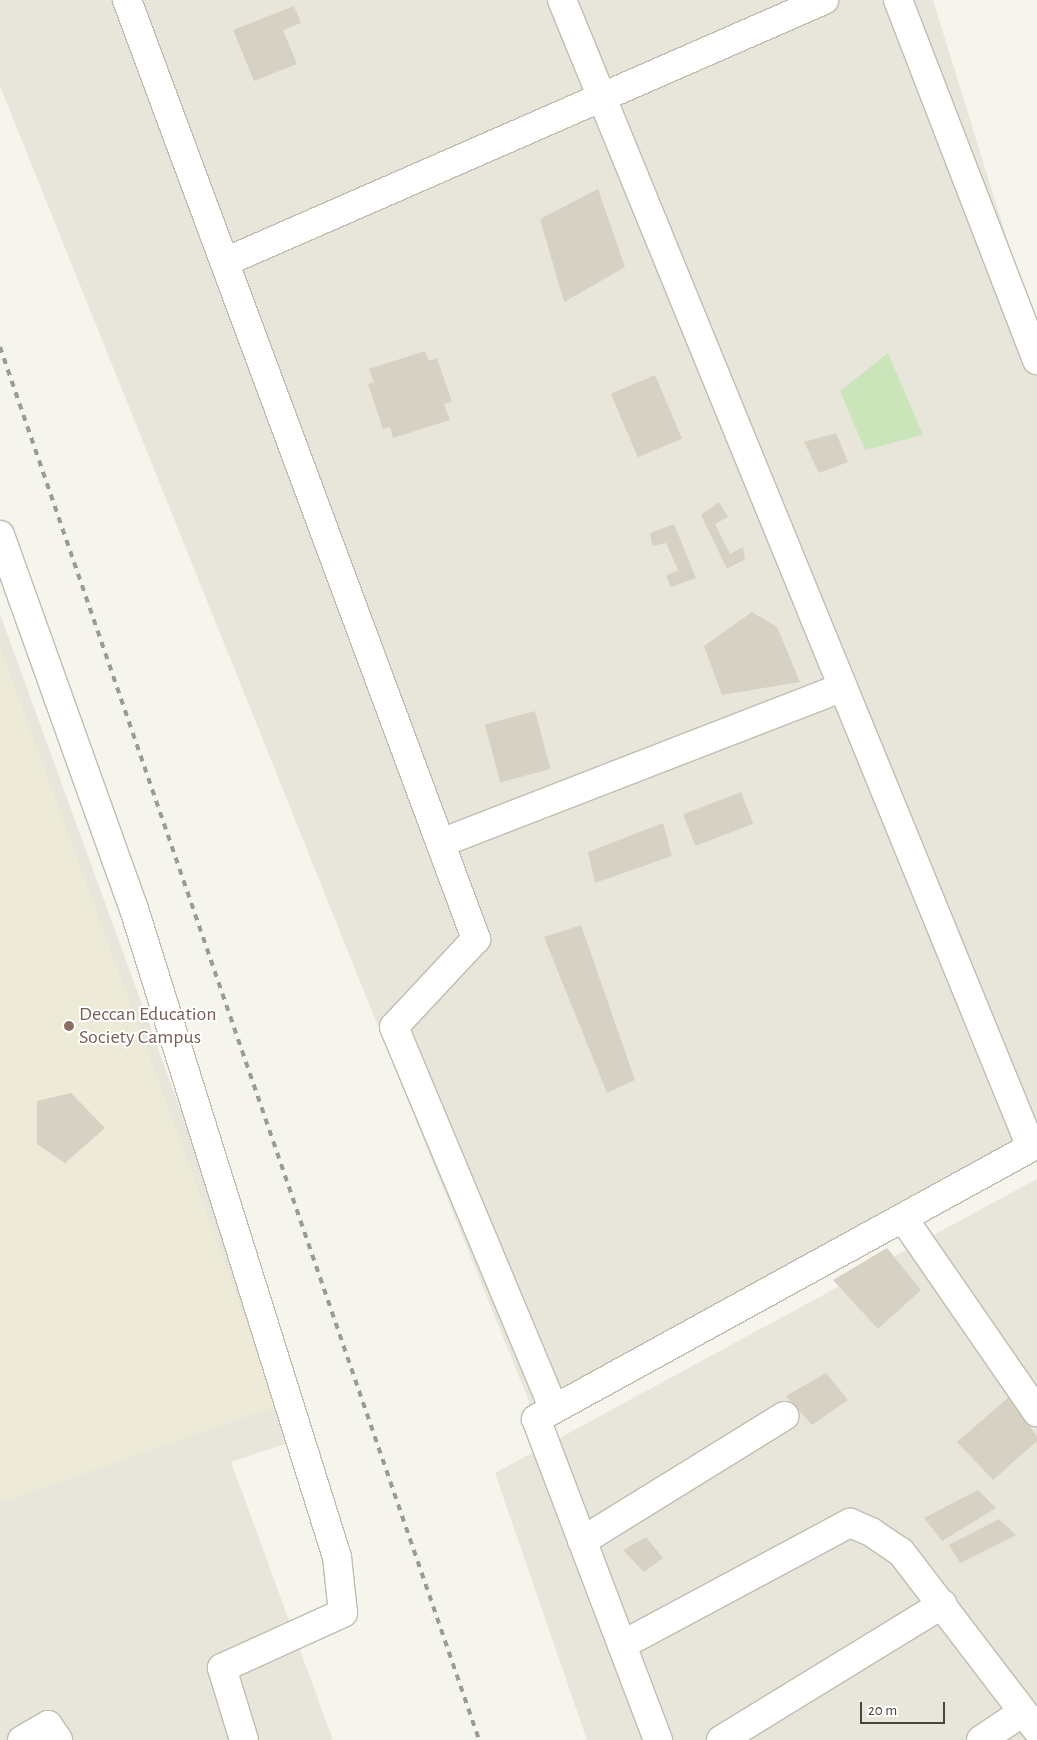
<!DOCTYPE html>
<html>
<head>
<meta charset="utf-8">
<style>
	body { margin:0 }
	#map { position:relative; width:1037px; height:1740px; overflow:hidden; background:#f5f4ed; font-family:"Alegreya Sans",sans-serif }
	div>[style] { position:absolute }
	.residential>* { inset:0; background:#e8e6db }
	.education>* { inset:0; background:#edead8 }
	.green>* { inset:0; background:#cbe5ba }
	.building>* { inset:0; background:#d6d1c3; transform-origin:0 0 }
	.roads { filter:drop-shadow(1px 0 #c0bdb0) drop-shadow(-1px 0 #c0bdb0) drop-shadow(0 1px #c0bdb0) drop-shadow(0 -1px #c0bdb0) }
	.street>* { height:28px; margin:-14px; padding:0 14px; transform-origin:14px; border-radius:14px; background:#fff }
	.rail>* { height:4px; margin-top:-2px; transform-origin:0; background:repeating-linear-gradient(90deg,#9a9a9a 0 6px,transparent 0 12px) }
	.dots>* { width:14px; height:14px; translate:-50% -50%; box-sizing:border-box; border:2px solid #fff; border-radius:50% }
	span { translate:-50% -50%; white-space:nowrap; text-align:center; line-height:1.15; -webkit-text-stroke:4px #fff; paint-order:stroke }
	.education-label { font-size:20px; color:#785e54 }
	.left { translate:0 -50%; text-align:left }
	.scale { position:absolute; left:860px; top:1702px; width:85px; height:22px; box-sizing:border-box; border:2px solid #49463b; border-top:0; padding-left:6px; font-size:15px; line-height:18px; white-space:nowrap; color:#49463b; -webkit-text-stroke:4px #fff; paint-order:stroke }
</style>
</head>
<body>
<div id="map">
	<div class="residential">
		<div style="clip-path:polygon(0 0,933px 0,1037px 336px,1037px 1147px,536px 1419px,0 86px)"></div>
		<div style="clip-path:polygon(0 614px,300px 1439px,231px 1462px,333px 1740px,0 1740px)"></div>
		<div style="clip-path:polygon(1037px 1179px,1037px 1740px,587px 1740px,495px 1473px)"></div>
	</div>
	<div class="education">
		<div style="clip-path:polygon(0 647px,277px 1406px,0 1503px)"></div>
	</div>
	<div class="green">
		<div style="clip-path:polygon(888px 353px,923px 435px,865px 450px,840px 391px)"></div>
	</div>
	<div class="building">
		<div style="clip-path:polygon(294px 6px,301px 23px,283px 30px,297px 64px,254px 81px,233px 30px)"></div>
		<div style="clip-path:polygon(598px 189px,625px 267px,564px 302px,540px 219px)"></div>
		<div style="clip-path:polygon(425px 351px,429px 361px,437px 358px,452px 402px,444px 404px,450px 420px,393px 438px,390px 427px,383px 429px,368px 384px,374px 382px,369px 369px)"></div>
		<div style="left:655px;top:375px;width:69px;height:48px;rotate:67deg"></div>
		<div style="clip-path:polygon(836px 433px,848px 462px,819px 473px,804px 442px)"></div>
		<div style="clip-path:polygon(719px 502px,728px 517px,715px 524px,730px 554px,743px 547px,745px 559px,727px 569px,701px 515px)"></div>
		<div style="clip-path:polygon(674px 524px,696px 578px,671px 587px,666px 576px,678px 570px,666px 543px,652px 546px,650px 533px)"></div>
		<div style="clip-path:polygon(752px 612px,777px 627px,800px 682px,722px 695px,704px 646px)"></div>
		<div style="left:535px;top:711px;width:60px;height:52px;rotate:75deg"></div>
		<div style="left:741px;top:792px;width:34px;height:62px;rotate:69deg"></div>
		<div style="clip-path:polygon(663px 823px,672px 856px,595px 883px,588px 852px)"></div>
		<div style="clip-path:polygon(581px 925px,635px 1080px,607px 1093px,544px 937px)"></div>
		<div style="clip-path:polygon(71px 1093px,105px 1128px,65px 1163px,37px 1144px,37px 1101px)"></div>
		<div style="clip-path:polygon(887px 1248px,921px 1290px,878px 1329px,833px 1280px)"></div>
		<div style="clip-path:polygon(826px 1373px,848px 1400px,812px 1425px,786px 1396px)"></div>
		<div style="clip-path:polygon(1009px 1397px,1037px 1436px,1037px 1441px,993px 1480px,957px 1442px)"></div>
		<div style="clip-path:polygon(978px 1490px,996px 1508px,942px 1541px,924px 1518px)"></div>
		<div style="clip-path:polygon(999px 1519px,1016px 1535px,960px 1563px,949px 1545px)"></div>
		<div style="clip-path:polygon(646px 1537px,663px 1558px,644px 1572px,623px 1550px)"></div>
	</div>
	<div class="roads">
		<div class="street">
			<div style="left:127px;top:0;width:1002px;rotate:69.61deg"></div>
			<div style="left:476px;top:939px;width:120px;rotate:133deg"></div>
			<div style="left:394px;top:1027px;width:414px;rotate:67.3deg"></div>
			<div style="left:562px;top:0;width:1239px;rotate:67.76deg"></div>
			<div style="left:898px;top:0;width:386px;rotate:68.9deg"></div>
			<div style="left:225px;top:262px;width:654px;rotate:-23.62deg"></div>
			<div style="left:0;top:535px;width:397px;rotate:70.3deg"></div>
			<div style="left:134px;top:909px;width:679px;rotate:72.61deg"></div>
			<div style="left:337px;top:1557px;width:56px;rotate:83.9deg"></div>
			<div style="left:343px;top:1613px;width:133px;rotate:155.6deg"></div>
			<div style="left:222px;top:1668px;width:75px;rotate:73deg"></div>
			<div style="left:441px;top:843px;width:431px;rotate:-21.2deg"></div>
			<div style="left:903px;top:1218px;width:236px;rotate:55.4deg"></div>
			<div style="left:582px;top:1541px;width:238px;rotate:-31.7deg"></div>
			<div style="left:622px;top:1645px;width:259px;rotate:-28.2deg"></div>
			<div style="left:850px;top:1523px;width:23px;rotate:23deg"></div>
			<div style="left:871px;top:1532px;width:36px;rotate:34deg"></div>
			<div style="left:901px;top:1552px;width:224px;rotate:52.6deg"></div>
			<div style="left:22px;top:1740px;width:30px;rotate:-30deg"></div>
			<div style="left:48px;top:1725px;width:18px;rotate:56deg"></div>
			<div style="left:658px;top:1740px;width:343px;rotate:-110.8deg"></div>
			<div style="left:536px;top:1419px;width:572px;rotate:-28.76deg"></div>
			<div style="left:721px;top:1740px;width:260px;rotate:-31.5deg"></div>
			<div style="left:981px;top:1740px;width:50px;rotate:-33.7deg"></div>
		</div>
	</div>
	<div class="rail">
		<div style="left:0;top:347px;width:1473px;rotate:71.02deg"></div>
	</div>
	<div class="dots">
		<div style="left:69px;top:1026px;background:#8d6e63"></div>
	</div>
	<div class="education-label">
		<span class="left" style="left:79px;top:1026px">Deccan Education<br>Society Campus</span>
	</div>
	<div class="scale">20 m</div>
</div>
</body>
</html>
